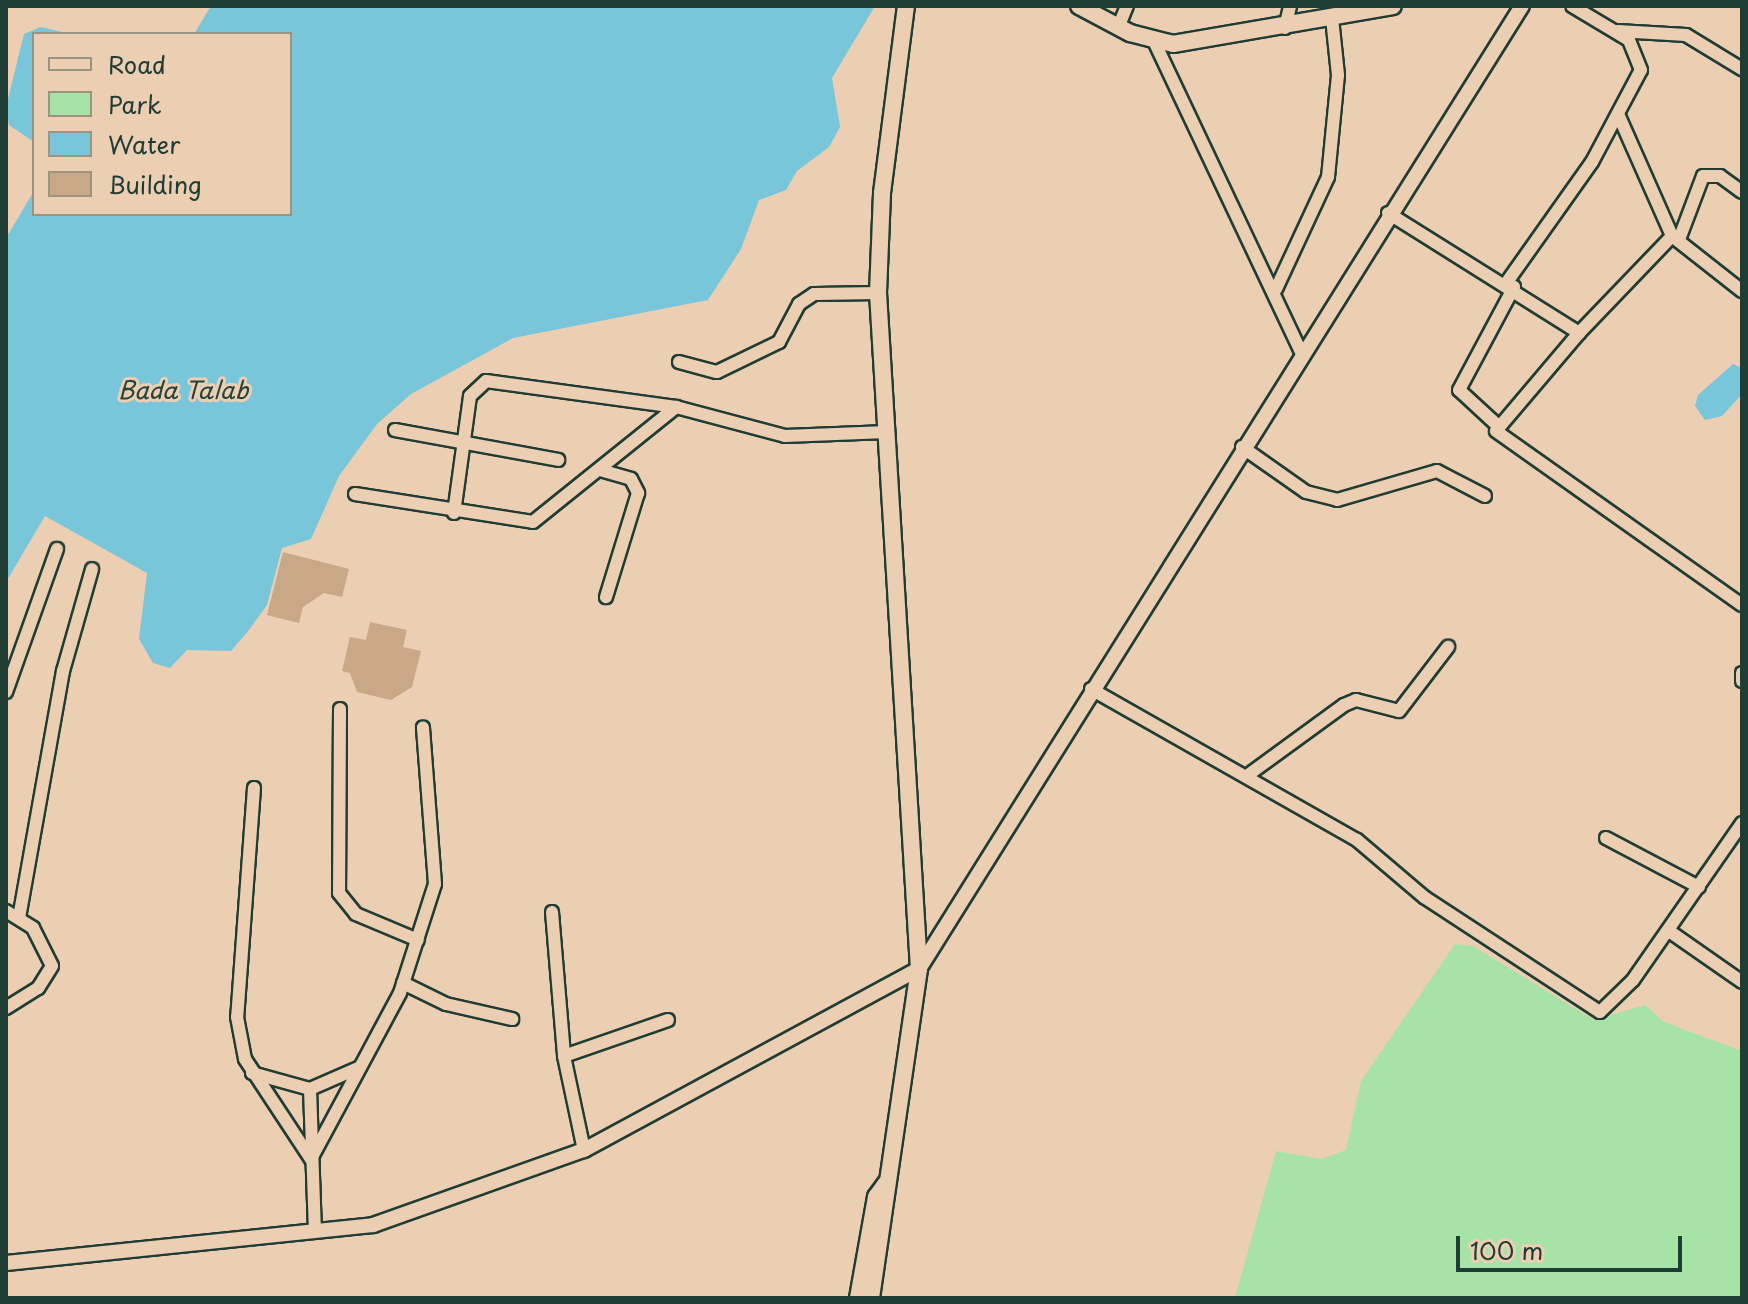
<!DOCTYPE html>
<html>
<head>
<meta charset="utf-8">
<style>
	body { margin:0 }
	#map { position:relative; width:1748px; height:1304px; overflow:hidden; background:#eccfb3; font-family:"Playpen Sans",sans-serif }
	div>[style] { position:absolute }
	.green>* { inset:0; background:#a7e2a7 }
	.water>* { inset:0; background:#79c5d9 }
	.building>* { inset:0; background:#c9a887 }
	.roads { filter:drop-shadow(2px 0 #1f3d34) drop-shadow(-2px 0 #1f3d34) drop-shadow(0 2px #1f3d34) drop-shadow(0 -2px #1f3d34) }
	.minor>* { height:12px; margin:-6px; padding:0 6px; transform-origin:6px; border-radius:6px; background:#eccfb3 }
	.tertiary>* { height:14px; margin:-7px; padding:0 7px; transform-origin:7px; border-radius:7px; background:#eccfb3 }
	.secondary>* { height:16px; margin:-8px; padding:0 8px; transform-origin:8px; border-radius:8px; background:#eccfb3 }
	span { translate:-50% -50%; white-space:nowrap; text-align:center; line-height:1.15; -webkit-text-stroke:6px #eccfb3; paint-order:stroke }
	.water-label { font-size:24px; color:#24443c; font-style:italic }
	.frame { position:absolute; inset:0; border:8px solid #1f3d34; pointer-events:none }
	.legend { position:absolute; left:32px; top:32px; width:260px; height:184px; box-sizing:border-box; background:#eccfb3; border:2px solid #9a9580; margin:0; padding:10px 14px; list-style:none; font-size:24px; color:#1f3d34 }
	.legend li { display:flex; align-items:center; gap:16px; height:40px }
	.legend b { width:40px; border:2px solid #9a9580 }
	.scale { position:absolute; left:1456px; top:1236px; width:226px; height:36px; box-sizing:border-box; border:4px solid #1f3d34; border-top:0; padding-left:10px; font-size:24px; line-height:28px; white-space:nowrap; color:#1f3d34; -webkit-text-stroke:6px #eccfb3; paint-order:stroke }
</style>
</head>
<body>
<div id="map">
	<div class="green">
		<div style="clip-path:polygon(1455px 944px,1473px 946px,1594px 1020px,1645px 1005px,1664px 1022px,1742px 1051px,1742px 1298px,1235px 1298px,1276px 1151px,1321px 1159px,1346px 1150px,1361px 1081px)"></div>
	</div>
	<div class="water">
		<div style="clip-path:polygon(211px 6px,875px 6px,832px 78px,840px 127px,829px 147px,797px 171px,786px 190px,759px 200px,741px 249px,708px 300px,513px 338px,411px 394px,377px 424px,339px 476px,311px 539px,282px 548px,267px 605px,249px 630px,231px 651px,187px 650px,170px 668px,153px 663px,139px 639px,147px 573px,45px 516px,6px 582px,6px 238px,34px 191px,34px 214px,290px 214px,290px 34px,194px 34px)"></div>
		<div style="clip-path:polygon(41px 27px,71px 34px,34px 34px,34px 142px,9px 125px,6px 107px,24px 34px)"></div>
		<div style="clip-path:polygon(1733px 364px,1742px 368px,1742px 394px,1722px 416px,1705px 420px,1695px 406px,1698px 395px)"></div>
	</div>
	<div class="building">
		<div style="clip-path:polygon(283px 552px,349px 569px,342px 597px,324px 593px,303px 607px,299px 623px,267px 615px)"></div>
		<div style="clip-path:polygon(370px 622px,407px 630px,403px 647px,421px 651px,412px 687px,391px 700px,357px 692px,350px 673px,342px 671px,350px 637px,366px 640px)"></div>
	</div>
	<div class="roads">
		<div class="minor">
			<div style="left:1118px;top:28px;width:24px;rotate:-68deg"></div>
			<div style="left:1285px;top:28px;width:23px;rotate:-77deg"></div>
			<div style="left:1618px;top:31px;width:68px;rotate:3.4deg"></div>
			<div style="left:1686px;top:35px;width:66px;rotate:31.3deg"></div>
			<div style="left:1154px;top:41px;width:344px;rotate:64.7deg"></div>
			<div style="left:1618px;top:114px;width:133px;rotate:66.1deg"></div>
			<div style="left:1388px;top:213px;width:226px;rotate:32.1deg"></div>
			<div style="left:1579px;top:333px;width:128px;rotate:130.3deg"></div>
			<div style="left:1496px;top:431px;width:301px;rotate:35.3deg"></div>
			<div style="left:1680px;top:237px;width:65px;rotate:-69.3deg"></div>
			<div style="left:1703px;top:176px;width:17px"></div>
			<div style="left:1720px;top:176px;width:27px;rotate:36deg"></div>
			<div style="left:1507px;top:282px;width:147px;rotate:-54.7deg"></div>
			<div style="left:1592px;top:162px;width:104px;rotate:-62deg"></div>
			<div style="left:1641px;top:70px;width:32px;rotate:-112deg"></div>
			<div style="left:1629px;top:40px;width:66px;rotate:-149.2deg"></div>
			<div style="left:1276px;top:289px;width:123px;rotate:-65.1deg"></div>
			<div style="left:1328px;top:177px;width:102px;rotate:-84.4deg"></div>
			<div style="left:1338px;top:75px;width:57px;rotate:-96deg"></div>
			<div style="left:1579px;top:333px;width:134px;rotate:-46.2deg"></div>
			<div style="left:1672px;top:236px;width:89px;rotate:38.2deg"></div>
			<div style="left:679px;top:362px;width:39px;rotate:15deg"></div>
			<div style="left:717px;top:372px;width:69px;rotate:-25.8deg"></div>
			<div style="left:779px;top:342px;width:43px;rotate:-62.2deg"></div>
			<div style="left:799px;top:304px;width:18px;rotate:-34deg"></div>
			<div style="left:814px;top:294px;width:64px;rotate:-0.9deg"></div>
			<div style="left:1496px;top:424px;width:50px;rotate:-137.4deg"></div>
			<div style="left:1459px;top:390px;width:117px;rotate:-61.9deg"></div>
			<div style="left:395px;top:430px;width:166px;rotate:10.4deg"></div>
			<div style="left:1242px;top:447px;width:78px;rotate:35.1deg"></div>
			<div style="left:1306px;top:492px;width:32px;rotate:14deg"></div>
			<div style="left:1337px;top:500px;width:104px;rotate:-16.2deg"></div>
			<div style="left:1437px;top:471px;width:54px;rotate:27.5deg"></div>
			<div style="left:600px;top:470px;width:32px;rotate:16deg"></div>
			<div style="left:631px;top:479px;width:16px;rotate:63deg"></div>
			<div style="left:638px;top:493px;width:109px;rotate:107.1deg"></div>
			<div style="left:355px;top:494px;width:180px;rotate:8.9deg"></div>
			<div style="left:533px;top:522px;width:184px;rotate:-38.8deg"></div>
			<div style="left:454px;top:513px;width:118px;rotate:-82.2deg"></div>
			<div style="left:470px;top:396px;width:22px;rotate:-43deg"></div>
			<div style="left:486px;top:381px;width:192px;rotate:7.8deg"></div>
			<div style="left:676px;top:407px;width:113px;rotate:14.9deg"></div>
			<div style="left:785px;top:436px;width:102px;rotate:-2.2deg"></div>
			<div style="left:1742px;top:673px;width:8px;rotate:90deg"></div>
			<div style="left:1091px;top:689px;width:306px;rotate:29.6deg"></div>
			<div style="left:1357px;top:840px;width:88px;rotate:40.4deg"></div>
			<div style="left:1424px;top:897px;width:210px;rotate:33.2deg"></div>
			<div style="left:1600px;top:1012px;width:46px;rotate:-44.1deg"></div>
			<div style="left:1633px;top:980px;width:191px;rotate:-55.2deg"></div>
			<div style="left:6px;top:692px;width:152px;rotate:-70.4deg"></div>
			<div style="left:340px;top:709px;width:184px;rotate:90.3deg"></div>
			<div style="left:339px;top:893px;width:27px;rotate:51deg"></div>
			<div style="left:356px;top:914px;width:67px;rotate:22.8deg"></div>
			<div style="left:1248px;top:775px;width:119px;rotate:-36.1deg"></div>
			<div style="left:1344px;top:705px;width:13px;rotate:-23deg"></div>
			<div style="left:1356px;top:700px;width:44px;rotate:14.3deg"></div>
			<div style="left:1399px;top:711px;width:81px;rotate:-52.6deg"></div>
			<div style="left:254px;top:788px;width:230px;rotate:94.2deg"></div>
			<div style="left:237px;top:1017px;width:43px;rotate:79.2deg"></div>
			<div style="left:245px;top:1059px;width:120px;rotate:56.6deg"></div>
			<div style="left:311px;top:1159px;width:188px;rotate:-61.8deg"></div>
			<div style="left:400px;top:993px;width:114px;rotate:-72.2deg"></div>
			<div style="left:435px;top:884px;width:157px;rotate:-94.4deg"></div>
			<div style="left:1606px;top:838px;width:105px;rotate:27.8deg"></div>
			<div style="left:6px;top:911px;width:32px;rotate:32deg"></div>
			<div style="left:33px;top:928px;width:42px;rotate:63.4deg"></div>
			<div style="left:52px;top:966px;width:26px;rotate:122deg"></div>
			<div style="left:38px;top:988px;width:38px;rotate:148deg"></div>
			<div style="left:552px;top:912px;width:144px;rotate:85.2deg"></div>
			<div style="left:564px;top:1056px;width:96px;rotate:78deg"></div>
			<div style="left:19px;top:918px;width:251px;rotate:-79.9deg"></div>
			<div style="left:63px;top:671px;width:106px;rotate:-74.1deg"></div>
			<div style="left:1669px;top:931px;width:89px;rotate:34.9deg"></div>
			<div style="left:403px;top:983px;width:48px;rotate:26deg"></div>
			<div style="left:446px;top:1004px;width:68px;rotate:12.8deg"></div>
			<div style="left:564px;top:1056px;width:110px;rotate:-19.1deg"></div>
			<div style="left:252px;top:1073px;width:60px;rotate:15.4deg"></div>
			<div style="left:310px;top:1089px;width:52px;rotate:-23.6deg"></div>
			<div style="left:310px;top:1089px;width:142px;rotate:88deg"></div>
		</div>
		<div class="tertiary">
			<div style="left:6px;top:1263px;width:369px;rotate:-5.9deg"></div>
			<div style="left:373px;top:1225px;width:224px;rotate:-19.6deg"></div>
			<div style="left:584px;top:1150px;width:381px;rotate:-28.4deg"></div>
			<div style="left:919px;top:969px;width:1136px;rotate:-57.95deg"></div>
		</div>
		<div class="secondary">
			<div style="left:1079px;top:6px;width:58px;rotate:27.9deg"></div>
			<div style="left:1130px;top:33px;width:44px;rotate:14.3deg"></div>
			<div style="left:1173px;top:44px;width:223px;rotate:-9.8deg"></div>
			<div style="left:858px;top:1298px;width:103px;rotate:-79.9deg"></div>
			<div style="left:876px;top:1197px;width:17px;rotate:-54deg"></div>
			<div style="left:871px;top:1298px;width:332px;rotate:-81.7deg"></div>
			<div style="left:919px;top:969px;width:677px;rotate:-93.47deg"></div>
			<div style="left:878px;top:293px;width:100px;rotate:-87.7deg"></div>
			<div style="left:882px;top:193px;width:189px;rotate:-82.7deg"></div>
		</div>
	</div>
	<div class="water-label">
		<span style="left:183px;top:390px">Bada Talab</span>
	</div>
	<div class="frame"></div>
	<ul class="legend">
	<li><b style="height:10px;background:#eccfb3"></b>Road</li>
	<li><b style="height:22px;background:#a7e2a7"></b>Park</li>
	<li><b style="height:22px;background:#79c5d9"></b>Water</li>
	<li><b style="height:22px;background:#c9a887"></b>Building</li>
	</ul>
	<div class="scale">100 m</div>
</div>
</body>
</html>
